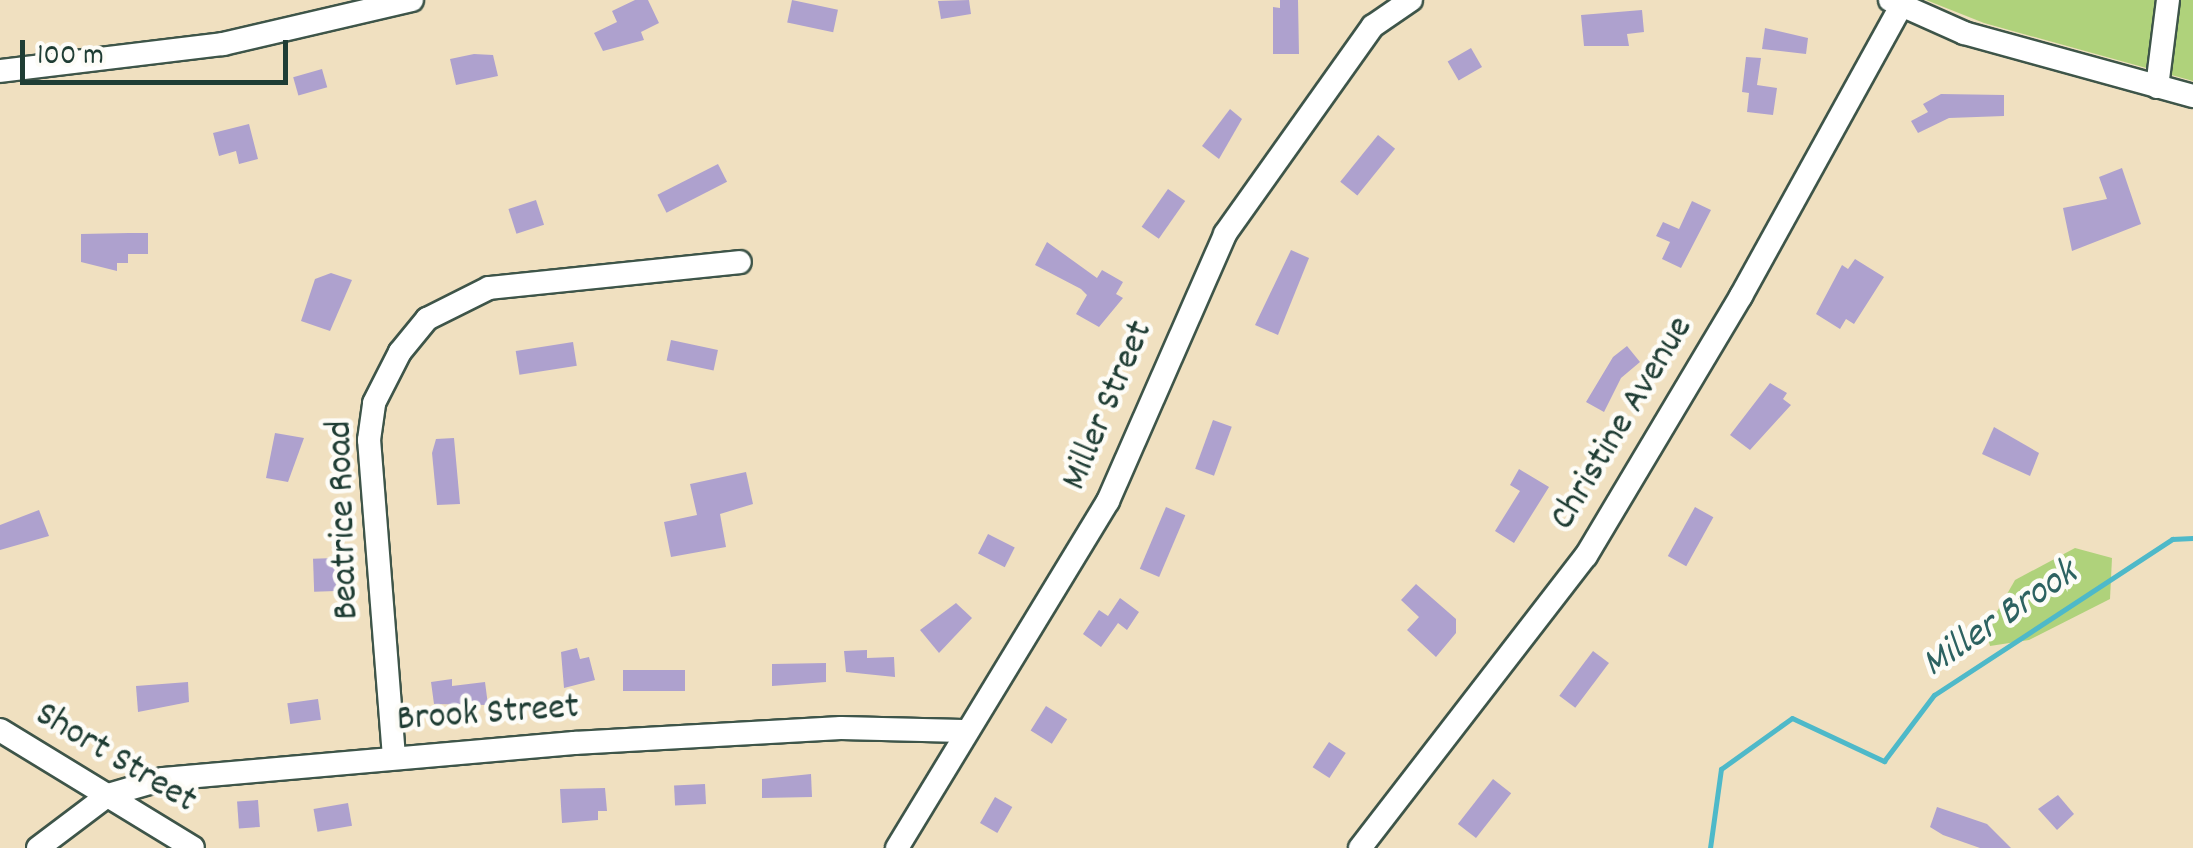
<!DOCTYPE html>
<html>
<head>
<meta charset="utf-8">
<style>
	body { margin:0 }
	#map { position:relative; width:2193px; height:848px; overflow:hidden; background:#f0e0c0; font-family:Dekko,sans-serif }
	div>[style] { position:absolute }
	.green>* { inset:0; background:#afd27b }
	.stream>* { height:5px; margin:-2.5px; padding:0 2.5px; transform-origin:2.5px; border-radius:2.5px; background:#4eb9c9 }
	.building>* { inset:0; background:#aea1ce; transform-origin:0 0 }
	.roads { filter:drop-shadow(2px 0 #3e5549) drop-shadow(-2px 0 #3e5549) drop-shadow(0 2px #3e5549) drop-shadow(0 -2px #3e5549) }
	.minor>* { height:22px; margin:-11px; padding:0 11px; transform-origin:11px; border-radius:11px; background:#fff }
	span { translate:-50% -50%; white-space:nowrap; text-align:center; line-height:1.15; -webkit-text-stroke:9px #fdfcf7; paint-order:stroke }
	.street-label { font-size:38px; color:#1f3d34 }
	.water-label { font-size:40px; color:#2d6261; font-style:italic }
	.scale { position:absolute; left:20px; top:40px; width:268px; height:45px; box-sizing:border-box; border:5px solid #1f3d34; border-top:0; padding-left:12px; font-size:30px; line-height:35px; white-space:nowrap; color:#1f3d34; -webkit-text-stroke:8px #fdfcf7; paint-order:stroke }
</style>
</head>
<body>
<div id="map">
	<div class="green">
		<div style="clip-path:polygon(1926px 0,2193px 0,2193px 81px,1984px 23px)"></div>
		<div style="clip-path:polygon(2075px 548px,2112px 558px,2110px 599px,2029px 640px,1990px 646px,1986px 631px,2015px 580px)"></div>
	</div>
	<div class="stream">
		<div style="left:1710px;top:848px;width:80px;rotate:-82.1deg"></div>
		<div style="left:1721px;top:769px;width:87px;rotate:-35.7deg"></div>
		<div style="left:1792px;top:718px;width:102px;rotate:25.1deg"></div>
		<div style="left:1884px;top:761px;width:83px;rotate:-52.9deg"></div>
		<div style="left:1934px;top:695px;width:285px;rotate:-33.2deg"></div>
		<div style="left:2172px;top:539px;width:21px;rotate:-3deg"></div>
	</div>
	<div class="building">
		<div style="clip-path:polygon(635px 0,648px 0,659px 23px,641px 32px,644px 40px,603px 51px,594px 33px,617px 22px,612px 11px)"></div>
		<div style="left:792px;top:0;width:47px;height:23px;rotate:12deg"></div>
		<div style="clip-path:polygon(969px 0,971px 14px,941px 19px,938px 1px)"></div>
		<div style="clip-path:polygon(1280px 0,1298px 0,1299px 54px,1273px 54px,1273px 7px,1280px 8px)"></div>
		<div style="clip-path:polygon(1642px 10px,1644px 32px,1627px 34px,1629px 46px,1584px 46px,1581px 15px)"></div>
		<div style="clip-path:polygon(1765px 28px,1808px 38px,1806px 54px,1762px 49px)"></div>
		<div style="left:1471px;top:48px;width:22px;height:27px;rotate:60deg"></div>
		<div style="clip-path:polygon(474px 54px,493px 55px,498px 76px,456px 85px,450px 59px)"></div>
		<div style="clip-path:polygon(1746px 57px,1761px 58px,1757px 85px,1777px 88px,1773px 115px,1747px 112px,1749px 93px,1742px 92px)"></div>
		<div style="left:322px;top:69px;width:19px;height:30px;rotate:74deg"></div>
		<div style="clip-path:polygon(1941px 94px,2004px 95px,2004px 116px,1949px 118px,1918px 133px,1911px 121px,1928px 112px,1923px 104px)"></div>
		<div style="clip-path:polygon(1230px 109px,1242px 119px,1219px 159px,1202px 146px)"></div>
		<div style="clip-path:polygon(249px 124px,258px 159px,239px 164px,236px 151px,219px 156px,213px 133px)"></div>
		<div style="left:1378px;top:135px;width:22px;height:60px;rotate:39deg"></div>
		<div style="left:718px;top:164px;width:20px;height:68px;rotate:63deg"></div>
		<div style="clip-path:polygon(2122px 168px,2141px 224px,2072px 251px,2063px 208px,2107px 199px,2099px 177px)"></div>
		<div style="left:1168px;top:189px;width:21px;height:46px;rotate:35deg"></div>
		<div style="left:536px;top:200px;width:26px;height:29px;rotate:72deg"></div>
		<div style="clip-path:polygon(1692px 201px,1711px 210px,1681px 268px,1662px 259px,1670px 242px,1656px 236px,1663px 222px,1679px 229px)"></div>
		<div style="clip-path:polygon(129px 233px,148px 233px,148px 254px,128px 254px,128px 263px,117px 263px,117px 271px,81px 262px,81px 234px)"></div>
		<div style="clip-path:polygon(1047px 242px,1097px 278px,1102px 270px,1123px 282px,1116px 294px,1123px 298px,1099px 327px,1076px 314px,1087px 295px,1081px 289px,1035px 265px)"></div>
		<div style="clip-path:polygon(1291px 250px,1309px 258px,1278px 335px,1255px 325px)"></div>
		<div style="clip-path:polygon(1855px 259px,1884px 277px,1854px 324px,1846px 319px,1840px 329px,1816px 314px,1842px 265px,1848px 269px)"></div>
		<div style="clip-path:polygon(331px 273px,352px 280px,330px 331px,301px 321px,315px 279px)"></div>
		<div style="left:671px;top:340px;width:48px;height:21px;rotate:12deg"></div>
		<div style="left:573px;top:342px;width:24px;height:58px;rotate:81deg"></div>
		<div style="clip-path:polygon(1627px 346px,1640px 362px,1621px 378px,1604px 412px,1586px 402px,1613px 357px)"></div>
		<div style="clip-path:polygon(1770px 383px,1787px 393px,1783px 399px,1791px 405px,1750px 450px,1730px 435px)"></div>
		<div style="left:1213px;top:420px;width:20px;height:52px;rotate:20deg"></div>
		<div style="clip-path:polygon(1994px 427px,2039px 453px,2030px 476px,1982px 454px)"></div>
		<div style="clip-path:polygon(275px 433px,304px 438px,288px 482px,266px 478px)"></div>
		<div style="clip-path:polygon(454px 438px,460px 504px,437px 505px,432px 453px,436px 439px)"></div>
		<div style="clip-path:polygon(1519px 469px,1549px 487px,1514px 543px,1495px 531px,1520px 491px,1510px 485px)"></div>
		<div style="clip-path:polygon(746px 472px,753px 504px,720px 514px,726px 547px,671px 557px,664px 522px,697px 515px,690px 484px)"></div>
		<div style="left:1166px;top:507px;width:21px;height:67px;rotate:23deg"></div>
		<div style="left:1695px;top:507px;width:21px;height:56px;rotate:29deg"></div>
		<div style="clip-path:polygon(39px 510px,49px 536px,0 550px,0 525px)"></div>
		<div style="left:988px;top:534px;width:30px;height:22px;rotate:27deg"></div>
		<div style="left:335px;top:558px;width:33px;height:22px;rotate:88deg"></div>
		<div style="clip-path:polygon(1416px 584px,1456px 619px,1456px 633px,1436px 657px,1407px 630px,1419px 617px,1401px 600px)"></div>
		<div style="clip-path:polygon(1120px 598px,1139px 612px,1127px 630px,1118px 623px,1101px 647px,1083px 634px,1099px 610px,1108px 616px)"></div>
		<div style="clip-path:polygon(956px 603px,972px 618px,939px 653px,920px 630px)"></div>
		<div style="clip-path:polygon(577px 648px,580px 659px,589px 657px,595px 680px,564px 688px,561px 652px)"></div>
		<div style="clip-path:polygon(867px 650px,867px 658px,894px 657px,895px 677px,846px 672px,844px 651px)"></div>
		<div style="left:1593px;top:651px;width:20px;height:56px;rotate:37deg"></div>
		<div style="clip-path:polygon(826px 663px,826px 682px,772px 686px,772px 664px)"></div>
		<div style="left:685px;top:670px;width:21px;height:62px;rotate:90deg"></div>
		<div style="clip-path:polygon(452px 679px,452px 686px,485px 682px,488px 705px,434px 704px,431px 682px)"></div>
		<div style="clip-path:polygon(188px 682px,189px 702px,138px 712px,136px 686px)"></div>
		<div style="left:318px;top:699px;width:21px;height:31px;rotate:82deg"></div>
		<div style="left:1046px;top:706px;width:25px;height:29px;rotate:32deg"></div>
		<div style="left:1329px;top:742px;width:20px;height:30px;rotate:33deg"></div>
		<div style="clip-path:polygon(811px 774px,812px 797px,762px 798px,762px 779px)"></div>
		<div style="left:1493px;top:779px;width:23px;height:57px;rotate:38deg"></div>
		<div style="left:705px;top:784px;width:20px;height:31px;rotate:87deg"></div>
		<div style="clip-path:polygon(605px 788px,607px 811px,598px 811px,598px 820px,562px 823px,560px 789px)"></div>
		<div style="clip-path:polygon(2058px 795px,2074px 814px,2057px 830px,2038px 809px)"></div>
		<div style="left:995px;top:797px;width:20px;height:30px;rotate:30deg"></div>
		<div style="left:258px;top:800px;width:27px;height:21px;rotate:86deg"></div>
		<div style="left:348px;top:803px;width:23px;height:35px;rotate:80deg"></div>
		<div style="clip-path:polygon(1937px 807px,1987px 824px,2011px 848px,1980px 848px,1943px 835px,1930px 827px)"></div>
	</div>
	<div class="roads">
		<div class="minor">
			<div style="left:1890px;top:0;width:81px;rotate:24deg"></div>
			<div style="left:1964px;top:33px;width:238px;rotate:15.4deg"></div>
			<div style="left:0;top:71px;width:225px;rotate:-6.9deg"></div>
			<div style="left:223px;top:44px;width:194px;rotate:-13.1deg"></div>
			<div style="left:2157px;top:87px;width:88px;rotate:-82.8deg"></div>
			<div style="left:0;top:730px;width:226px;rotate:31.4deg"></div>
			<div style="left:394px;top:757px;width:318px;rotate:-94.5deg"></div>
			<div style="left:369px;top:440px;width:37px;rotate:-82deg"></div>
			<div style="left:374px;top:403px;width:57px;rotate:-63deg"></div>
			<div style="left:400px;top:352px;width:43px;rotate:-50.7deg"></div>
			<div style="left:427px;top:319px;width:69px;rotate:-26.6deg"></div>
			<div style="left:489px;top:288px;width:252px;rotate:-5.9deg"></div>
			<div style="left:38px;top:848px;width:88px;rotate:-37.1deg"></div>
			<div style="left:108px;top:795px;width:57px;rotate:-16.2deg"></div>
			<div style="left:163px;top:779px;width:413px;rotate:-5deg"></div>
			<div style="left:574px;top:743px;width:267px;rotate:-3.2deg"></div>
			<div style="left:841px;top:728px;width:122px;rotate:1.4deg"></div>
			<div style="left:897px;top:848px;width:406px;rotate:-58.7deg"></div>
			<div style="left:1108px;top:501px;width:292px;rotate:-66.3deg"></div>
			<div style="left:1225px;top:234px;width:255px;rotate:-54.6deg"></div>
			<div style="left:1373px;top:26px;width:46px;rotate:-34.4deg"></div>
			<div style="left:1360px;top:848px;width:369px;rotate:-52.3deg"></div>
			<div style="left:1586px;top:556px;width:303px;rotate:-59.2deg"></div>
			<div style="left:1741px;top:296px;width:331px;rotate:-61.1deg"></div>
		</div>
	</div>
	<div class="street-label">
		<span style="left:1109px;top:406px;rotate:-67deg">Miller Street</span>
		<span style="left:1623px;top:424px;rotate:-59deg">Christine Avenue</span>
		<span style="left:345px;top:520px;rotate:-92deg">Beatrice Road</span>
		<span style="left:488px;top:715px;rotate:-4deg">Brook Street</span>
		<span style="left:115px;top:759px;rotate:31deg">Short Street</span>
	</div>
	<div class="water-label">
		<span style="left:2001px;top:621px;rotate:-34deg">Miller Brook</span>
	</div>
	<div class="scale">100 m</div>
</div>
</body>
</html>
